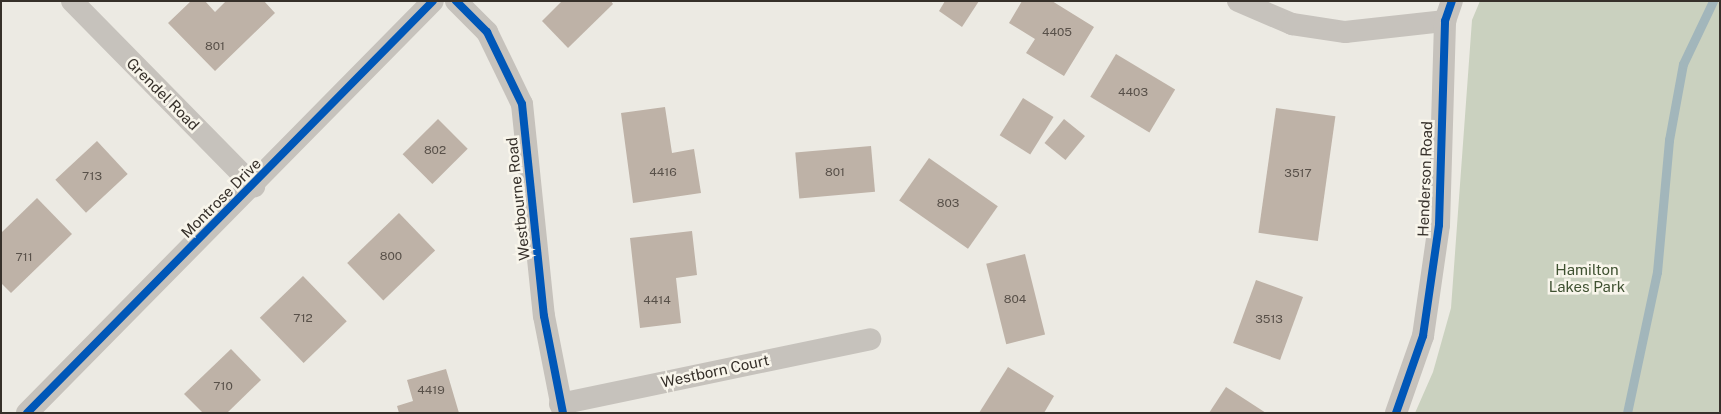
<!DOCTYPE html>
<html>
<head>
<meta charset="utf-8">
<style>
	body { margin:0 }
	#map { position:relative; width:1721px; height:414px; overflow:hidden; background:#eceae3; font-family:"Public Sans",sans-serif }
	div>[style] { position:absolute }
	.green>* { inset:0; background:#cad1bf }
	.stream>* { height:9px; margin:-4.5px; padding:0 4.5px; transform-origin:4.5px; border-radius:4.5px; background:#a2b6bb }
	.building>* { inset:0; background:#beb2a7; transform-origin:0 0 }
	.minor>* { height:22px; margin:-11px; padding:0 11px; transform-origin:11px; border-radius:11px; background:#c6c2bc }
	.cycleway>* { height:8px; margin:-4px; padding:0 4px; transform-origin:4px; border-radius:4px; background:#0057b8 }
	span { translate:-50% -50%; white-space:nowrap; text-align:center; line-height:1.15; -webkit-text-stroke:5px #f8f5eb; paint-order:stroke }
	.number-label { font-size:12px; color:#585049 }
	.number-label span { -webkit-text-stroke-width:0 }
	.street-label { font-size:15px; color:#36302a }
	.park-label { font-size:15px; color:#3f5131 }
	.frame { position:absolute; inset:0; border:2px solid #36302a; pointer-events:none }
</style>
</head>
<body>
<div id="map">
	<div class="green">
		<div style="clip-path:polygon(1480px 1px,1720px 1px,1720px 413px,1415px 413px,1433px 372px,1451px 308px,1472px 20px)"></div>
	</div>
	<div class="stream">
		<div style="left:1627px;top:413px;width:144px;rotate:-78deg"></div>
		<div style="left:1657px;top:272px;width:133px;rotate:-84.8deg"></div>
		<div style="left:1669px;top:140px;width:77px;rotate:-79.6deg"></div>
		<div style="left:1683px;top:64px;width:70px;rotate:-64.5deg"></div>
	</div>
	<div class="building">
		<div style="clip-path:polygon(191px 1px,205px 1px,215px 12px,226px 1px,264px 1px,275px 13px,215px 71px,168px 23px)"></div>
		<div style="clip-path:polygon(562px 1px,611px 1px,613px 4px,568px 48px,542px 21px)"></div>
		<div style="clip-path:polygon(945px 1px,979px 1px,962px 27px,939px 11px)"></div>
		<div style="clip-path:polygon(1022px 1px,1052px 1px,1094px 27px,1064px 76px,1026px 53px,1035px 39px,1009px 23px)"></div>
		<div style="left:1116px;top:54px;width:69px;height:50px;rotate:31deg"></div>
		<div style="left:1023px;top:98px;width:36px;height:44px;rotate:32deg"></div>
		<div style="clip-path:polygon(665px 107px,672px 153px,694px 149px,701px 193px,633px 203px,621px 113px)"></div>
		<div style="left:1276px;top:108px;width:60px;height:126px;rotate:8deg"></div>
		<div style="left:438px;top:119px;width:42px;height:50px;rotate:45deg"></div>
		<div style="left:1064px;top:119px;width:27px;height:31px;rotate:39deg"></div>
		<div style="left:97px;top:141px;width:45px;height:57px;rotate:47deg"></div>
		<div style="left:871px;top:146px;width:46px;height:76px;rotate:85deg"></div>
		<div style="left:929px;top:158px;width:84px;height:52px;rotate:35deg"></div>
		<div style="clip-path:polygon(37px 198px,72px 234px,11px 293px,1px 283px,1px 233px)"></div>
		<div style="left:399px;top:213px;width:52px;height:72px;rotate:46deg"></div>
		<div style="clip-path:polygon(692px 231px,697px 275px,676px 278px,681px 323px,640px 328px,630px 238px)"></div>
		<div style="left:1025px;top:254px;width:83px;height:40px;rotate:76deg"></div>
		<div style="left:303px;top:276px;width:63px;height:60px;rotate:46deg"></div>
		<div style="left:1256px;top:280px;width:50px;height:67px;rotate:20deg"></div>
		<div style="clip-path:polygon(231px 349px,261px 380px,227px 413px,203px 413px,184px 394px)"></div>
		<div style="clip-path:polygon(1008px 367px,1054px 396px,1044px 413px,979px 413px)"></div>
		<div style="clip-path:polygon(446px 369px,459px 413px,399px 413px,397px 406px,413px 401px,407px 380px)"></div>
		<div style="clip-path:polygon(1226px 387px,1266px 413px,1209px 413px)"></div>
	</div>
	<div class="minor">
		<div style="left:72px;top:1px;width:260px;rotate:45.5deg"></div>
		<div style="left:456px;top:1px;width:44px;rotate:45deg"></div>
		<div style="left:487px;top:32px;width:80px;rotate:64.1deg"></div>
		<div style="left:522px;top:104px;width:213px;rotate:84.1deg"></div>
		<div style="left:544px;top:316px;width:99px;rotate:78.9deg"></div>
		<div style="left:1238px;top:1px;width:59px;rotate:23.1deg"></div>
		<div style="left:1292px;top:24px;width:54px;rotate:8.6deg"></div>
		<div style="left:1345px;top:32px;width:101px;rotate:-6.3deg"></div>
		<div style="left:560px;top:404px;width:317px;rotate:-11.8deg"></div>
		<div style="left:27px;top:413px;width:578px;rotate:-45.42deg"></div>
		<div style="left:1396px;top:413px;width:82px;rotate:-70.7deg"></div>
		<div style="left:1423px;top:336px;width:112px;rotate:-81.8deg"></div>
		<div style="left:1439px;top:225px;width:204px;rotate:-88.3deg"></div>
		<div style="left:1445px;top:21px;width:21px;rotate:-71deg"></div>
	</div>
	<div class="cycleway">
		<div style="left:456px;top:1px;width:44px;rotate:45deg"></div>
		<div style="left:487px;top:32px;width:80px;rotate:64.1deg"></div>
		<div style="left:522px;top:104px;width:213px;rotate:84.1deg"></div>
		<div style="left:544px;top:316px;width:99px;rotate:78.9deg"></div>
		<div style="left:27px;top:413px;width:578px;rotate:-45.42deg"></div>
		<div style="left:1396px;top:413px;width:82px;rotate:-70.7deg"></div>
		<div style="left:1423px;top:336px;width:112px;rotate:-81.8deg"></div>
		<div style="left:1439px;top:225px;width:204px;rotate:-88.3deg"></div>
		<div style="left:1445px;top:21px;width:21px;rotate:-71deg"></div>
	</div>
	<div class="number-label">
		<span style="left:1057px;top:33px">4405</span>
		<span style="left:215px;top:47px">801</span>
		<span style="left:1133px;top:93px">4403</span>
		<span style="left:435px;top:151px">802</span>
		<span style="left:663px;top:173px">4416</span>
		<span style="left:835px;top:173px">801</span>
		<span style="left:1298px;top:174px">3517</span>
		<span style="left:92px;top:177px">713</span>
		<span style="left:948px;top:204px">803</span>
		<span style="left:391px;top:257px">800</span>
		<span style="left:24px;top:258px">711</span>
		<span style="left:1015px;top:300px">804</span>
		<span style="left:657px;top:301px">4414</span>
		<span style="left:303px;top:319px">712</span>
		<span style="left:1269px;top:320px">3513</span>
		<span style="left:223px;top:387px">710</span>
		<span style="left:431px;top:391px">4419</span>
	</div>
	<div class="street-label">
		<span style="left:163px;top:94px;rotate:45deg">Grendel Road</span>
		<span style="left:1425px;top:179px;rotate:-88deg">Henderson Road</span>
		<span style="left:221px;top:198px;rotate:-45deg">Montrose Drive</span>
		<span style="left:518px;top:199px;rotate:-96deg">Westbourne Road</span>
		<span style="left:715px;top:371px;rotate:-12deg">Westborn Court</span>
	</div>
	<div class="park-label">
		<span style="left:1587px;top:278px">Hamilton<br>Lakes Park</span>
	</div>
	<div class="frame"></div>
</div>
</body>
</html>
